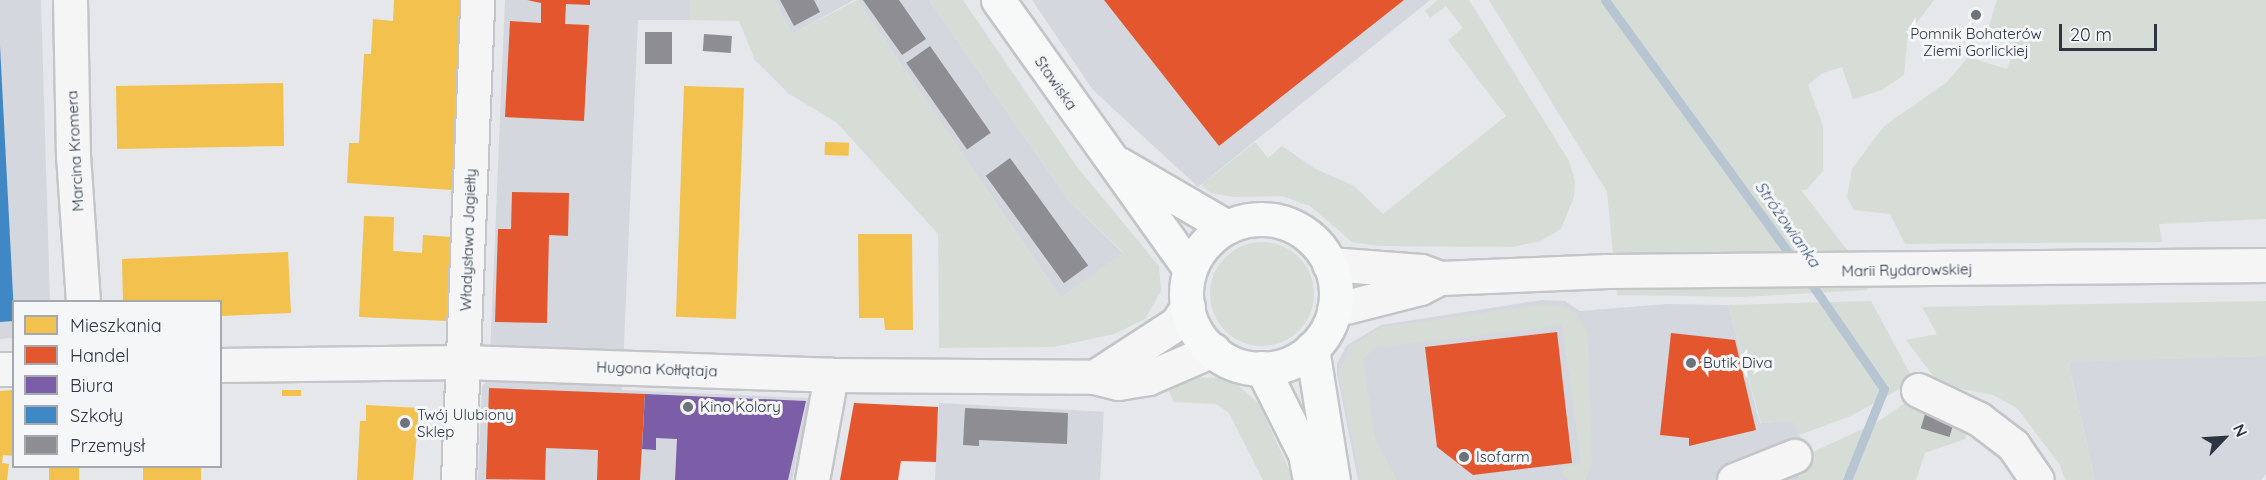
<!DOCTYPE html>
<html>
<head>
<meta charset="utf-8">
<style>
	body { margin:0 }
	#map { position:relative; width:2266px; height:480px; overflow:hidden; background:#e5e7ea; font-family:Quicksand,sans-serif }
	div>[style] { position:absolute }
	.built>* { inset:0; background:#d4d7dd; transform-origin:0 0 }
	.green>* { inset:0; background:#d6ddd6 }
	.round { border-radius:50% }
	.homes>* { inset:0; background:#f2c14e; transform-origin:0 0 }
	.shops>* { inset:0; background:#e4572e }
	.offices>* { inset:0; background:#7b5ea7 }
	.schools>* { inset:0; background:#3f88c5 }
	.industry>* { inset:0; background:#8d8d92; transform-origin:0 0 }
	.stream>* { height:9px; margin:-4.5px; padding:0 4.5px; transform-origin:4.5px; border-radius:4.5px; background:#b7c4d2 }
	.roads { filter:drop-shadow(2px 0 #c3c5c8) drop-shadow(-2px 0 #c3c5c8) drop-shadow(0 2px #c3c5c8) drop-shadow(0 -2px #c3c5c8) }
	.minor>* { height:33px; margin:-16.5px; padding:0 16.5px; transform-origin:16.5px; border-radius:16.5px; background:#f5f5f6 }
	.major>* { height:33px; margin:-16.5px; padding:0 16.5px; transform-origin:16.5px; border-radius:16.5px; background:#f7f8f8 }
	.major>.ring { margin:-16.5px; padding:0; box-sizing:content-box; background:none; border:33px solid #f7f8f8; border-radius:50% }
	.dots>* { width:16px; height:16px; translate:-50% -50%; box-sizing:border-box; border:3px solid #f4f6f8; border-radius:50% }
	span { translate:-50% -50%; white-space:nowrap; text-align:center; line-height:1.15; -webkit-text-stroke:6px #f4f6f8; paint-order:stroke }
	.poi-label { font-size:15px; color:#2d3542 }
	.left { translate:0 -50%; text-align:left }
	.street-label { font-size:15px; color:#2d3542 }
	.water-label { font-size:16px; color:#3a5473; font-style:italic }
	.legend { position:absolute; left:12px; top:300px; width:210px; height:168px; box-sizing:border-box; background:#f4f6f8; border:2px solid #a4a9af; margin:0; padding:8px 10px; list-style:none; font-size:18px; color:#2d3542 }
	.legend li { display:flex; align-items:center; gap:12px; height:30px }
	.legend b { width:30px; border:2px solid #a4a9af }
	.north { position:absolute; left:2194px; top:408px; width:60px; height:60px; -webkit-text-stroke:4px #f4f6f8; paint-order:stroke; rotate:65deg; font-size:16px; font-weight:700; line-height:24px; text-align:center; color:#2d3542 }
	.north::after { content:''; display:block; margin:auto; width:21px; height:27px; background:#2d3542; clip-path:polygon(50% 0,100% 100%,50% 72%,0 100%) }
	.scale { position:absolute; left:2059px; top:24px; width:98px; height:27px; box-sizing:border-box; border:3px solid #2d3542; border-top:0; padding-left:8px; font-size:18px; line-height:21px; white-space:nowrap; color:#2d3542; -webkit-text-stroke:4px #f4f6f8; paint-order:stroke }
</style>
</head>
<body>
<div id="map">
	<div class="built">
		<div style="clip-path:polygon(0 0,41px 0,50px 301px,14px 302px,13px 338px,0 339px)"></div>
		<div style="clip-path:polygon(505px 0,690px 0,690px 20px,638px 20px,622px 390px,810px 398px,792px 480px,478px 480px,482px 386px,489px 379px)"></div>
		<div style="clip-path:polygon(774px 0,854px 0,792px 34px)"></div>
		<div style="clip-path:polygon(857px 0,929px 0,1069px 201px,1123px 253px,1061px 298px)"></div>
		<div style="clip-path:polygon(1032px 0,1430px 0,1198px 187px,1093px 90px)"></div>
		<div style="clip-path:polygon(1542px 300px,1565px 301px,1580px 311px,1667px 304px,1728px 305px,1760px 423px,1793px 421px,1808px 454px,1798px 473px,1801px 480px,1358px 480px,1337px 374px,1337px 363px,1347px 345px,1381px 325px)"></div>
		<div style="clip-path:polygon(2266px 356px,2266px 474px,2261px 480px,2095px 480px,2068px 361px)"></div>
		<div style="left:939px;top:403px;width:165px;height:77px;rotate:3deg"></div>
	</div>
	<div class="green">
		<div style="clip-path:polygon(690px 0,774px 0,792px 34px,857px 0,1061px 298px,1123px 252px,1069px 201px,929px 0,963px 0,1077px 167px,1159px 266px,1161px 291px,1145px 319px,1114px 334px,1054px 347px,939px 348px,938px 234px,837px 123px,788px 93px,755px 60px,739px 21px,690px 20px)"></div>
		<div style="clip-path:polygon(1438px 0,1469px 0,1569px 161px,1575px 181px,1574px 197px,1561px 229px,1540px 241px,1512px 247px,1379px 246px,1352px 242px,1310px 206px,1282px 196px,1233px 197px,1211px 193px,1201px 185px,1255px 142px,1268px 158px,1282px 146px,1314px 168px,1354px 186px,1383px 214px,1506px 116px,1448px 40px,1463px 28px,1446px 6px,1430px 18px,1425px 11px)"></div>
		<div style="clip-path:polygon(1489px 0,1934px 0,1908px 34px,1904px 75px,1882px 90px,1853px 99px,1842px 67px,1823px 73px,1808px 85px,1823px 126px,1823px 171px,1806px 190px,1801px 190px,1857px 263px,1868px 290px,1741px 297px,1617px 295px,1607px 192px)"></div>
		<div style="clip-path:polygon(1997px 0,2266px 0,2266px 219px,2159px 224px,2162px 242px,1905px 244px,1890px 214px,1854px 210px,1847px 197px,1852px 169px,1884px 126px,1947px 82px,1968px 57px,2007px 69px,2016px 45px,1987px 32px)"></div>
		<div class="round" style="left:1210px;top:242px;width:104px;height:104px"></div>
		<div style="clip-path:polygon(1871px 301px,1911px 375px,1905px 386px,1851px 416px,1799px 435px,1793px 421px,1761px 423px,1728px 305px)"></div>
		<div style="clip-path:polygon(2266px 301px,2266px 356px,2068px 362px,2095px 480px,2065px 480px,2060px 465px,2017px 408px,1993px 395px,1940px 385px,1906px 340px,1937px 334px,1922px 307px)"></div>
		<div style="clip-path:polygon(1543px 304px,1563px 306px,1576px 313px,1588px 332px,1592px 465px,1585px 480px,1569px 480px,1563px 475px,1562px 466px,1581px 463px,1562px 325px,1374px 348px,1363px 359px,1375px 438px,1397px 480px,1361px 480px,1339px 374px,1349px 347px,1382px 327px)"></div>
		<div style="clip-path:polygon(1196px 377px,1220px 378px,1239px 386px,1259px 404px,1294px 480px,1263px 480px,1229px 413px,1216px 404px,1174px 402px,1169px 391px,1173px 386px)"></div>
		<div style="clip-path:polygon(1914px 397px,1971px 420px,1965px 439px,1925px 453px,1916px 480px,1801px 480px,1798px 473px,1808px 454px,1876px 423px)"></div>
	</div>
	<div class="homes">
		<div style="clip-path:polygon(394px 0,463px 0,452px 190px,347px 183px,349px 143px,359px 143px,364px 54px,371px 54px,373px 19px,393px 21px)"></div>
		<div style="left:283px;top:83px;width:63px;height:167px;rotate:89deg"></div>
		<div style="left:684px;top:86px;width:60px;height:231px;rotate:2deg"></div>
		<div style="left:825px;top:142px;width:24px;height:13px;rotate:2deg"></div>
		<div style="clip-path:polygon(364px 216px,394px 217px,393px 251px,422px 253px,423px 235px,451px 237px,447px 321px,359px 317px)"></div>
		<div style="clip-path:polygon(858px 234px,912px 234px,913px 330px,885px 330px,884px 318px,859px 318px)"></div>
		<div style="clip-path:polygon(288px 252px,291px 313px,220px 316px,220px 302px,123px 302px,122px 259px)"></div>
		<div style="clip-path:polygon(14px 390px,14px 456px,3px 455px,2px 463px,9px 464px,7px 480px,0 480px,0 391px)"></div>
		<div style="left:282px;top:390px;width:19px;height:6px"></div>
		<div style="clip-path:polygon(366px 405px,419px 408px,413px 480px,357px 480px,360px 421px,366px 421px)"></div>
		<div style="left:49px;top:466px;width:30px;height:14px"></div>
		<div style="left:143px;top:466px;width:58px;height:14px"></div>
	</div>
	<div class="shops">
		<div style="clip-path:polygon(527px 0,590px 0,590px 5px,566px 4px,565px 24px,589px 25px,584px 121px,505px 117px,510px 21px,541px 23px,541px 3px)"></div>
		<div style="clip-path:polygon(1104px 0,1404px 0,1219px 146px)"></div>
		<div style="clip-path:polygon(512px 192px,569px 193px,568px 236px,549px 235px,547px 323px,495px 322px,498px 229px,511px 229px)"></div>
		<div style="clip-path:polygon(1557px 332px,1572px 463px,1473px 475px,1437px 447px,1425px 347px)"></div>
		<div style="clip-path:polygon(1671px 333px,1735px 340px,1756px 430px,1689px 446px,1689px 438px,1660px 435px)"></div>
		<div style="clip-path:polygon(489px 388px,645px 394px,640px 480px,597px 480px,598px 450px,546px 448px,545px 480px,486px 479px)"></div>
		<div style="clip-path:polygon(854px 403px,938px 407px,936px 462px,901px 461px,898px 480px,840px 480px)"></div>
	</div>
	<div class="offices">
		<div style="clip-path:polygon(645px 394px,806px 401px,788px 480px,675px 480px,677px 439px,656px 438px,656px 450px,642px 449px)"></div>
	</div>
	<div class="schools">
		<div style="clip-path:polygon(0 46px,14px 314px,14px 321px,0 322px)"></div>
	</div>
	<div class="industry">
		<div style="clip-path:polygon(780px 0,814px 0,820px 12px,794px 26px)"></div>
		<div style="clip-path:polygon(863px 0,899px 0,926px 39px,902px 55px)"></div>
		<div style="left:645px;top:32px;width:27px;height:32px"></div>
		<div style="left:704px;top:34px;width:28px;height:17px;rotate:4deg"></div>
		<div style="left:930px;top:46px;width:106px;height:29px;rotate:55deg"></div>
		<div style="left:1010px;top:158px;width:133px;height:30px;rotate:54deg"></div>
		<div style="clip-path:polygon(965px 408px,1068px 413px,1067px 444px,979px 440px,979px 446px,963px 445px)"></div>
		<div style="left:1926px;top:411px;width:30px;height:18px;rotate:17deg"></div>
	</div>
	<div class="stream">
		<div style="left:1605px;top:0;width:325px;rotate:54deg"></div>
		<div style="left:1806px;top:276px;width:137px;rotate:55.4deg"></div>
		<div style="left:1884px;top:389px;width:98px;rotate:112.1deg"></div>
	</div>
	<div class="roads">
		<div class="minor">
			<div style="left:70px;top:0;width:155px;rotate:88.9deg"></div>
			<div style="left:73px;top:155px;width:147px;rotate:86.1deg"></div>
			<div style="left:1329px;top:264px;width:92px;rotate:4.4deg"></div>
			<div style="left:1421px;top:271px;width:20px;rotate:20deg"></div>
			<div style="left:1440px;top:278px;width:168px;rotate:-2.4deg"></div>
			<div style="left:1608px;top:271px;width:658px;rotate:-0.52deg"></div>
			<div style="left:1334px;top:310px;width:89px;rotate:-14.3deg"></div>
			<div style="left:1420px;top:288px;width:22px;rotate:-27deg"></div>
			<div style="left:220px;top:365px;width:244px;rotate:-0.7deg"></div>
			<div style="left:464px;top:362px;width:367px;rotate:2deg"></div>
			<div style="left:831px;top:375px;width:263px;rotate:0.4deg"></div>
			<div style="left:1094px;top:377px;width:25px;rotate:14deg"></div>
			<div style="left:1118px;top:383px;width:30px;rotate:-9deg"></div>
			<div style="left:1148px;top:378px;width:71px;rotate:-23.3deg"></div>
			<div style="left:0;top:369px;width:14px"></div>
			<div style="left:1094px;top:377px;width:99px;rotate:-33deg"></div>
			<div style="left:1177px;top:323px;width:20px;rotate:-57deg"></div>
			<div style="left:1918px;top:390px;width:68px;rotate:25.4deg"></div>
			<div style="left:1979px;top:419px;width:43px;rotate:37.4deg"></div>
			<div style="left:2013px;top:445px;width:42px;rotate:55.6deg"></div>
			<div style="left:458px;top:480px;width:480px;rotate:-87.7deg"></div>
			<div style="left:812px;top:480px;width:107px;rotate:-79.7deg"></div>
			<div style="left:1734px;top:480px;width:65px;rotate:-21.8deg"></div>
		</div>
		<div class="major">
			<div style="left:998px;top:0;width:330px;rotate:54.5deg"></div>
			<div style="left:1119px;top:164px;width:125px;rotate:30.3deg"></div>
			<div class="ring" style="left:1186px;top:219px;width:117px;height:117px"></div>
			<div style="left:1312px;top:348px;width:134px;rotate:81deg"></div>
			<div style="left:1262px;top:368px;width:96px;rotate:63.4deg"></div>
			<div style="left:1305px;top:454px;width:26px;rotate:79deg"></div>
		</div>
	</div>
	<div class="dots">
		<div style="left:1976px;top:15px;background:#6d737d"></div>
		<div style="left:1691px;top:363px;background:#6d737d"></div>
		<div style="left:688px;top:407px;background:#6d737d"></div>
		<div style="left:405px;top:423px;background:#6d737d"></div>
		<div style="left:1464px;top:457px;background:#6d737d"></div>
	</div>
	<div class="poi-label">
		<span style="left:1976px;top:42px">Pomnik Bohaterów<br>Ziemi Gorlickiej</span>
		<span class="left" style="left:1703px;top:363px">Butik Diva</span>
		<span class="left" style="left:700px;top:407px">Kino Kolory</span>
		<span class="left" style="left:417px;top:423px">Twój Ulubiony<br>Sklep</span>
		<span class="left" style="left:1476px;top:457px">Isofarm</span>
	</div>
	<div class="street-label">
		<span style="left:1056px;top:83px;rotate:55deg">Stawiska</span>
		<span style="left:75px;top:151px;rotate:-93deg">Marcina Kromera</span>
		<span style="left:468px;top:240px;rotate:-88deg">Władysława Jagiełły</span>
		<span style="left:1907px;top:270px;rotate:-1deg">Marii Rydarowskiej</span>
		<span style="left:657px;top:369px;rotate:2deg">Hugona Kołłątaja</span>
	</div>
	<div class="water-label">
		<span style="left:1788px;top:224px;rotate:55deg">Stróżowianka</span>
	</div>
	<ul class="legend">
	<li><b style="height:16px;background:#f2c14e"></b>Mieszkania</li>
	<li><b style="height:16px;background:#e4572e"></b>Handel</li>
	<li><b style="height:16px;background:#7b5ea7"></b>Biura</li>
	<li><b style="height:16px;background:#3f88c5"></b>Szkoły</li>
	<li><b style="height:16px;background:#8d8d92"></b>Przemysł</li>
	</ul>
	<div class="north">N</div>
	<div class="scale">20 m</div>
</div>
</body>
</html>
